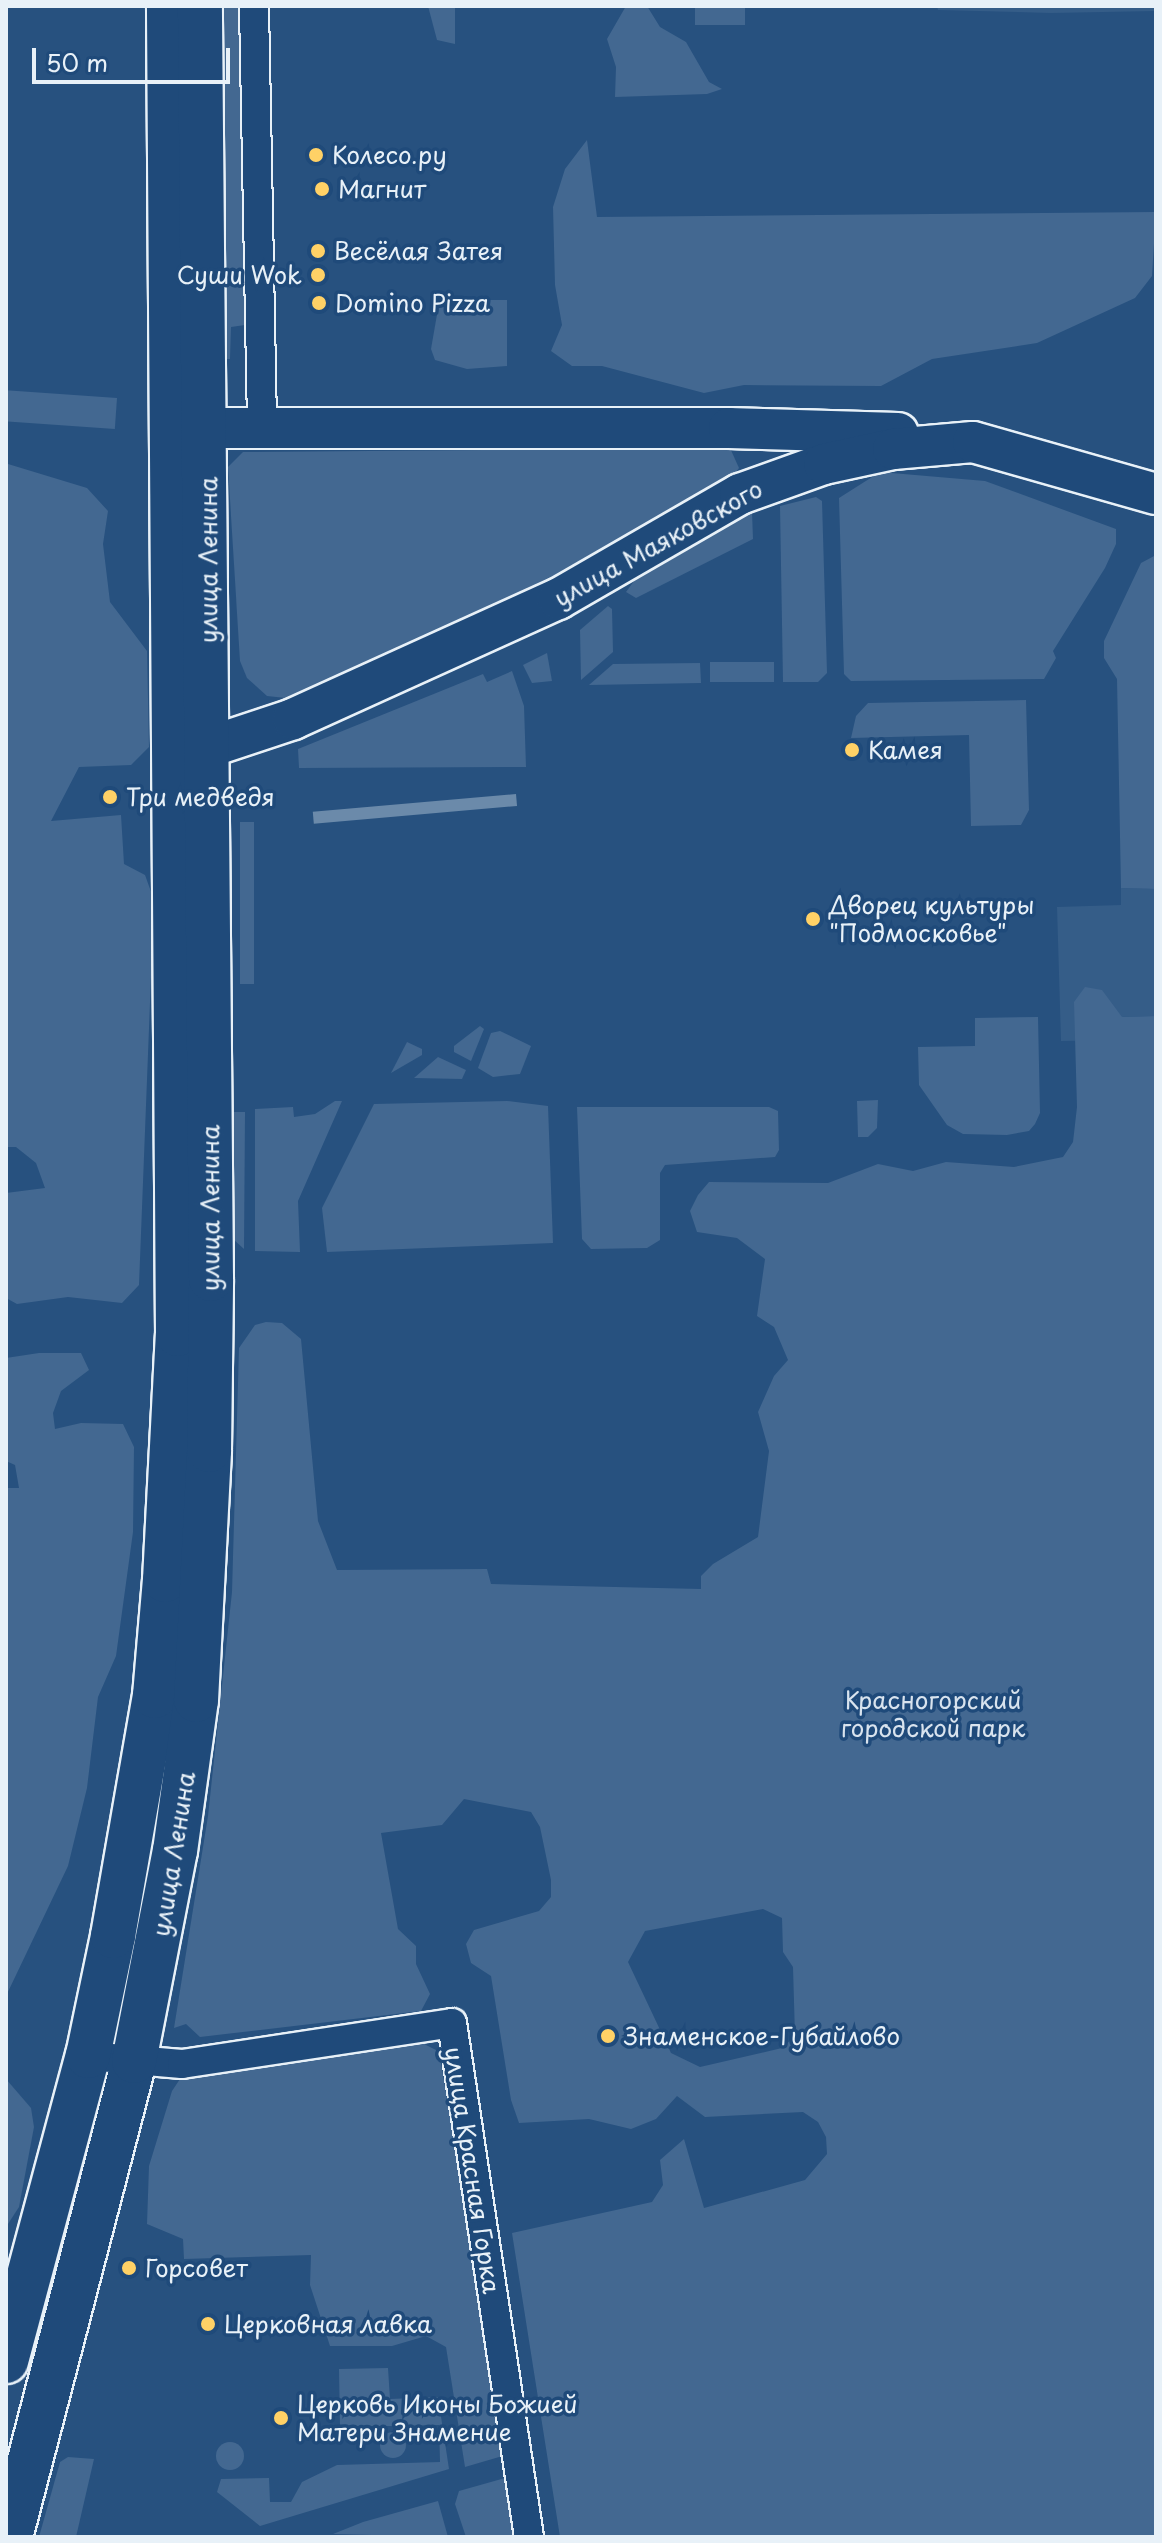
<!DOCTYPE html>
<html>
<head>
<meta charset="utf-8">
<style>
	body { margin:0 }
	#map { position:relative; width:1162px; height:2543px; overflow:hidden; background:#27517f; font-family:"Playpen Sans",sans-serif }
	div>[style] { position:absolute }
	.built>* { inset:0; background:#355d88 }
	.green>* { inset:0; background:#436891; transform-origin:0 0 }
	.round { border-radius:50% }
	.water>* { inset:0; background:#6b8aaa; transform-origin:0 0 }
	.roads { filter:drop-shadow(2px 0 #e8f1f8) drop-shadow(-2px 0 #e8f1f8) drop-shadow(0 2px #e8f1f8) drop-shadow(0 -2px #e8f1f8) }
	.street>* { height:28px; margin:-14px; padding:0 14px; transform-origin:14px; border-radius:14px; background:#1f4a7a }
	.secondary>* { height:40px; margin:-20px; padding:0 20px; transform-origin:20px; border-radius:20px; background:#1f4a7a }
	.primary>* { height:44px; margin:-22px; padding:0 22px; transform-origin:22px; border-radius:22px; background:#1f4a7a }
	.dots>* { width:22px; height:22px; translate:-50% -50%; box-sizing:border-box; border:4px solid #1f4a7a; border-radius:50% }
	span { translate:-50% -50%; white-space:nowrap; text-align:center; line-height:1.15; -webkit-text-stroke:7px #1f4a7a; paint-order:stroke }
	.poi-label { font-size:24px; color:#e8f1f8 }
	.left { translate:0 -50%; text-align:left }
	.right { translate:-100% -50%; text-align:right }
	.street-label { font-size:24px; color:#e8f1f8 }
	.park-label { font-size:24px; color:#d8e3ee }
	.frame { position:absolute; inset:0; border:8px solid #e8f1f8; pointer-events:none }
	.scale { position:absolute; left:32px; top:48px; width:198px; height:36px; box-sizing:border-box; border:4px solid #e8f1f8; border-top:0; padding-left:10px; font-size:24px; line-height:28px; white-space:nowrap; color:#e8f1f8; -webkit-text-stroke:6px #1f4a7a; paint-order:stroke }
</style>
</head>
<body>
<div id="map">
	<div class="built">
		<div style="clip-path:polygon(937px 6px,1156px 6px,1156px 11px,1051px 13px,938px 10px)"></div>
		<div style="clip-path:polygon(1121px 888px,1156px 889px,1156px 1016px,1122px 1017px,1124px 1040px,1061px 1041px,1057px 907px,1121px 905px)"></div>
	</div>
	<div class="green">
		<div style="clip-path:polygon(221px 6px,242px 6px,245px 325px,231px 327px,230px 359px,224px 359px)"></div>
		<div style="clip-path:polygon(428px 6px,455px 6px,455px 44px,437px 40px)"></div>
		<div style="clip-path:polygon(626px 6px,647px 6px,660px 27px,686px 42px,709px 82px,722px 89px,707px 94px,615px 97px,616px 67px,607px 39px)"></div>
		<div style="left:695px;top:6px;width:50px;height:19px"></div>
		<div style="clip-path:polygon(587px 140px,597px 217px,1156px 212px,1152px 276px,1135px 298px,1037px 343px,932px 359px,881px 386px,744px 385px,704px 393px,602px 366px,572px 366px,551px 351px,562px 325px,555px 285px,553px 207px,565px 169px)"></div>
		<div style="clip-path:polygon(449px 300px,507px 300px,507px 366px,467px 369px,435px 360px,431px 349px,439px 303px)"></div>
		<div style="left:117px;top:398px;width:31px;height:111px;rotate:94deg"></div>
		<div style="clip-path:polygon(730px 448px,739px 468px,730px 480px,508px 605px,295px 699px,267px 696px,247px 678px,240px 661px,228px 467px,243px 452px)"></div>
		<div style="clip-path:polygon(8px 464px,87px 488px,108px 511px,103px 544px,110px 602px,147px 651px,149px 747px,131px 765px,79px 767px,51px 821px,121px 815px,124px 864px,145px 875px,154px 900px,139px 1285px,122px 1303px,68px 1297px,17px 1304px,6px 1298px,6px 1193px,45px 1188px,36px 1163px,16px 1147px,6px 1147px)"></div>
		<div style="clip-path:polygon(880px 472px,985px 481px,1116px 529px,1116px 544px,1105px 568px,1053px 651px,1056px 658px,1044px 679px,851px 681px,844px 674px,839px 498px)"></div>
		<div style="clip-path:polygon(816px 497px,822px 501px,827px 673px,818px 682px,783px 682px,780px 506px)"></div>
		<div style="clip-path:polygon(752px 512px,753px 539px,636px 598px,626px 592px,634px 581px)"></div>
		<div style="clip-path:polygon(1156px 555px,1156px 889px,1121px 888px,1117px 679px,1104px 658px,1104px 641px,1141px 563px)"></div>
		<div style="clip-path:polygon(608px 606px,612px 609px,613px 652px,581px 680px,580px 630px)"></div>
		<div style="clip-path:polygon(547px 653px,552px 681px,532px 683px,523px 665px)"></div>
		<div style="left:774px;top:662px;width:20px;height:64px;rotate:90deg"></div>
		<div style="clip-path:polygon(700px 663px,701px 683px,589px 685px,613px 664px)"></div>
		<div style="clip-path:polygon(512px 671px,524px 706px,526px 767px,299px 768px,298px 749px,483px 674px,487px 682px)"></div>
		<div style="clip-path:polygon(1026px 700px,1029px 810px,1021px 825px,971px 826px,969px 735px,851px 738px,856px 716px,868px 703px)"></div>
		<div style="left:240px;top:822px;width:14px;height:162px"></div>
		<div style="clip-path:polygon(evenodd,1085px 987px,1102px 990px,1122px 1017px,1156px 1016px,1156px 2537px,560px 2537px,512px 2233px,652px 2202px,663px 2185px,660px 2160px,684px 2139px,704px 2208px,805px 2180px,827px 2154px,826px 2137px,818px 2122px,803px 2112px,705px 2117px,677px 2096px,656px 2119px,631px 2129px,589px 2119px,519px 2123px,511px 2100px,491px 1976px,471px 1963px,466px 1944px,474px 1930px,539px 1911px,551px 1897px,551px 1880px,540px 1827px,531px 1812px,464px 1799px,442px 1825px,381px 1833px,398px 1929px,416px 1946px,416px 1964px,430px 1994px,421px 2011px,200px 2037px,186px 2024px,174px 2028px,208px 1816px,232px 1592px,239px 1348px,255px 1325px,266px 1322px,282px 1323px,301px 1339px,318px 1521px,337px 1570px,487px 1569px,491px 1584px,701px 1589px,701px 1576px,713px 1564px,758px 1537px,769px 1451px,758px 1412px,774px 1376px,788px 1360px,774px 1327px,757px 1316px,765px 1259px,737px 1238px,697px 1232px,690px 1211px,698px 1195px,709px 1182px,828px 1183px,878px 1164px,913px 1171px,946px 1162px,1014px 1167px,1063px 1157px,1073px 1142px,1077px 1107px,1074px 1002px,1085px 987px,763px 1909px,782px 1918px,783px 1952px,793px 1967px,795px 2036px,782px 2048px,700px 2067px,671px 2053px,628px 1962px,645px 1931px,763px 1909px)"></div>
		<div style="clip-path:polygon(1038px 1017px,1040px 1113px,1035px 1124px,1029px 1131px,1007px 1135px,963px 1134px,947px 1125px,919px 1085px,918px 1047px,975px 1046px,975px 1018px)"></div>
		<div style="clip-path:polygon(480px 1026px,484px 1029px,471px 1061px,454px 1052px,454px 1046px)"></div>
		<div style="clip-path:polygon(500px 1031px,531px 1046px,520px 1074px,493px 1077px,478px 1068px,491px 1033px)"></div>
		<div style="clip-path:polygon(407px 1042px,422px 1049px,422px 1055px,391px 1073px)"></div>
		<div style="clip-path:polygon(438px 1057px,466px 1070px,462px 1079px,414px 1078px)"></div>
		<div style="clip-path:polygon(878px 1100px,877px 1128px,868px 1137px,858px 1137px,857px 1101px)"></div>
		<div style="clip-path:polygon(335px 1101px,342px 1101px,298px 1201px,300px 1252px,255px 1251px,255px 1109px,293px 1107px,294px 1117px,315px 1114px)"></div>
		<div style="clip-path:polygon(507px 1101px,548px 1106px,553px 1243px,327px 1252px,322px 1208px,374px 1104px)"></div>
		<div style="clip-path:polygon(577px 1107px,769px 1107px,778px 1111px,779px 1150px,775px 1157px,665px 1165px,660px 1173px,660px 1240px,647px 1248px,591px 1249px,582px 1239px)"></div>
		<div style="clip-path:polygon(230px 1112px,245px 1112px,244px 1249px,233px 1239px)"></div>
		<div style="clip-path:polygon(39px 1353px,81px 1353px,89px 1370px,61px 1391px,53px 1413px,55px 1429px,81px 1423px,123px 1424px,134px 1447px,133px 1532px,116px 1656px,98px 1697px,87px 1788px,68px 1866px,6px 1996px,6px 1488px,19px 1488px,15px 1465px,6px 1461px,6px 1358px)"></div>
		<div style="clip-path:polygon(424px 2044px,436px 2050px,441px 2063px,506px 2455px,465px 2467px,446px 2347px,426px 2336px,392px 2346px,330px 2346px,310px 2285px,311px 2255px,184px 2259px,183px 2239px,147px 2224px,149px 2166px,172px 2091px,182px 2076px)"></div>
		<div style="clip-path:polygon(6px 2079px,31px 2108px,34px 2127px,19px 2207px,6px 2227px)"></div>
		<div style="clip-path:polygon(388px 2368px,390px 2399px,438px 2397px,449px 2469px,260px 2526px,217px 2492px,221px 2479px,269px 2478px,270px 2502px,291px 2502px,302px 2482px,337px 2465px,440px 2462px,439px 2425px,340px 2427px,339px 2369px)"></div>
		<div class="round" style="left:380px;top:2432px;width:26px;height:26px"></div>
		<div class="round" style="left:216px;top:2442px;width:28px;height:28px"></div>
		<div style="clip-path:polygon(68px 2457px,94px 2459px,76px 2537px,39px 2537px,60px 2462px)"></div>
		<div style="clip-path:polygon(505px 2478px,515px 2537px,466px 2537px,455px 2504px,459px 2491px)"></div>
		<div style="clip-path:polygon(438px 2501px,448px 2537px,333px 2534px,363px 2522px)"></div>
	</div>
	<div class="water">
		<div style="left:516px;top:794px;width:12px;height:204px;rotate:85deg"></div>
	</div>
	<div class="roads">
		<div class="street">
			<div style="left:254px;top:6px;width:422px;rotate:88.9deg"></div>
			<div style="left:88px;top:2056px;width:94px;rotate:4.9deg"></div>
			<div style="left:182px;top:2064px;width:273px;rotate:-8.6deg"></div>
			<div style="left:452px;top:2023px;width:520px;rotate:81.48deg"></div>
		</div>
		<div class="secondary">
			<div style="left:174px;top:428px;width:555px"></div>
			<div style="left:729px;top:428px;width:169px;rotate:1.7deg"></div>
			<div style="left:178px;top:747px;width:31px"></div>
			<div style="left:209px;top:747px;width:89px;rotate:-18.4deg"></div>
			<div style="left:293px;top:719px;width:291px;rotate:-24.4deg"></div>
			<div style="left:558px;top:599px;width:210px;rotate:-30deg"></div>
			<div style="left:740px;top:494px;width:89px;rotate:-19.7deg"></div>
			<div style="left:824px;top:464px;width:71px;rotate:-12.3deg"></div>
			<div style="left:893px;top:449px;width:80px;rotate:-5deg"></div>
			<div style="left:973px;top:442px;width:190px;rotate:15.9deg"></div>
		</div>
		<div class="primary">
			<div style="left:6px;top:2361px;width:316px;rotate:-75deg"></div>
			<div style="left:88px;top:2056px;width:123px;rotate:-78.2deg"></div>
			<div style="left:113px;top:1936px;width:244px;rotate:-80.1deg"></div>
			<div style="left:155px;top:1696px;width:116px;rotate:-85.1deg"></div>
			<div style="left:165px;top:1580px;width:246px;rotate:-87deg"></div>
			<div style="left:178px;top:1334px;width:1328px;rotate:-90.39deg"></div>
			<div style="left:10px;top:2537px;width:492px;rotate:-75.4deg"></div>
			<div style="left:134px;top:2061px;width:214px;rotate:-79deg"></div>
			<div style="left:175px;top:1851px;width:152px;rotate:-82.1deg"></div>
			<div style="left:196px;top:1700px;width:250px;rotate:-87deg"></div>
			<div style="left:209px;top:1450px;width:171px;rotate:-89.3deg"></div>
			<div style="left:211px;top:1279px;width:1273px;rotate:-90.5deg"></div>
		</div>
	</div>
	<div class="dots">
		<div style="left:316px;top:155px;background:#ffd166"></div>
		<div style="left:322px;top:189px;background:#ffd166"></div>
		<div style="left:318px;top:251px;background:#ffd166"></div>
		<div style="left:318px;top:275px;background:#ffd166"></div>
		<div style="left:319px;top:303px;background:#ffd166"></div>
		<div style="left:852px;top:750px;background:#ffd166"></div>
		<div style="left:110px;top:797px;background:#ffd166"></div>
		<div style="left:813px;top:919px;background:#ffd166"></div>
		<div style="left:608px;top:2036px;background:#ffd166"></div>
		<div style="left:129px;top:2268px;background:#ffd166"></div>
		<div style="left:208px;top:2324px;background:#ffd166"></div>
		<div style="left:281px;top:2418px;background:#ffd166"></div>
	</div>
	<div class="poi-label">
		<span class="left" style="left:332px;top:155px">Колесо.ру</span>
		<span class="left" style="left:338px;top:189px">Магнит</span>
		<span class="left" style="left:334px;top:251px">Весёлая Затея</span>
		<span class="right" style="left:302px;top:275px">Суши Wok</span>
		<span class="left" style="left:335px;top:303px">Domino Pizza</span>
		<span class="left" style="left:868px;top:750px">Камея</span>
		<span class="left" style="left:126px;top:797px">Три медведя</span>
		<span class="left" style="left:829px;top:919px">Дворец культуры<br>"Подмосковье"</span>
		<span class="left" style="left:624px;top:2036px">Знаменское-Губайлово</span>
		<span class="left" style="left:145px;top:2268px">Горсовет</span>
		<span class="left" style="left:224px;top:2324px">Церковная лавка</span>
		<span class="left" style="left:297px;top:2418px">Церковь Иконы Божией<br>Матери Знамение</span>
	</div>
	<div class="street-label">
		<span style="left:658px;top:543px;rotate:-29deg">улица Маяковского</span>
		<span style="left:208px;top:560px;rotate:-90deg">улица Ленина</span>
		<span style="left:210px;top:1208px;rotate:-90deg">улица Ленина</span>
		<span style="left:173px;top:1854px;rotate:-81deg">улица Ленина</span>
		<span style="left:473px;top:2170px;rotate:81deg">улица Красная Горка</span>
	</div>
	<div class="park-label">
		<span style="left:933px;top:1714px">Красногорский<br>городской парк</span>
	</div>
	<div class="frame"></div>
	<div class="scale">50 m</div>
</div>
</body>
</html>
